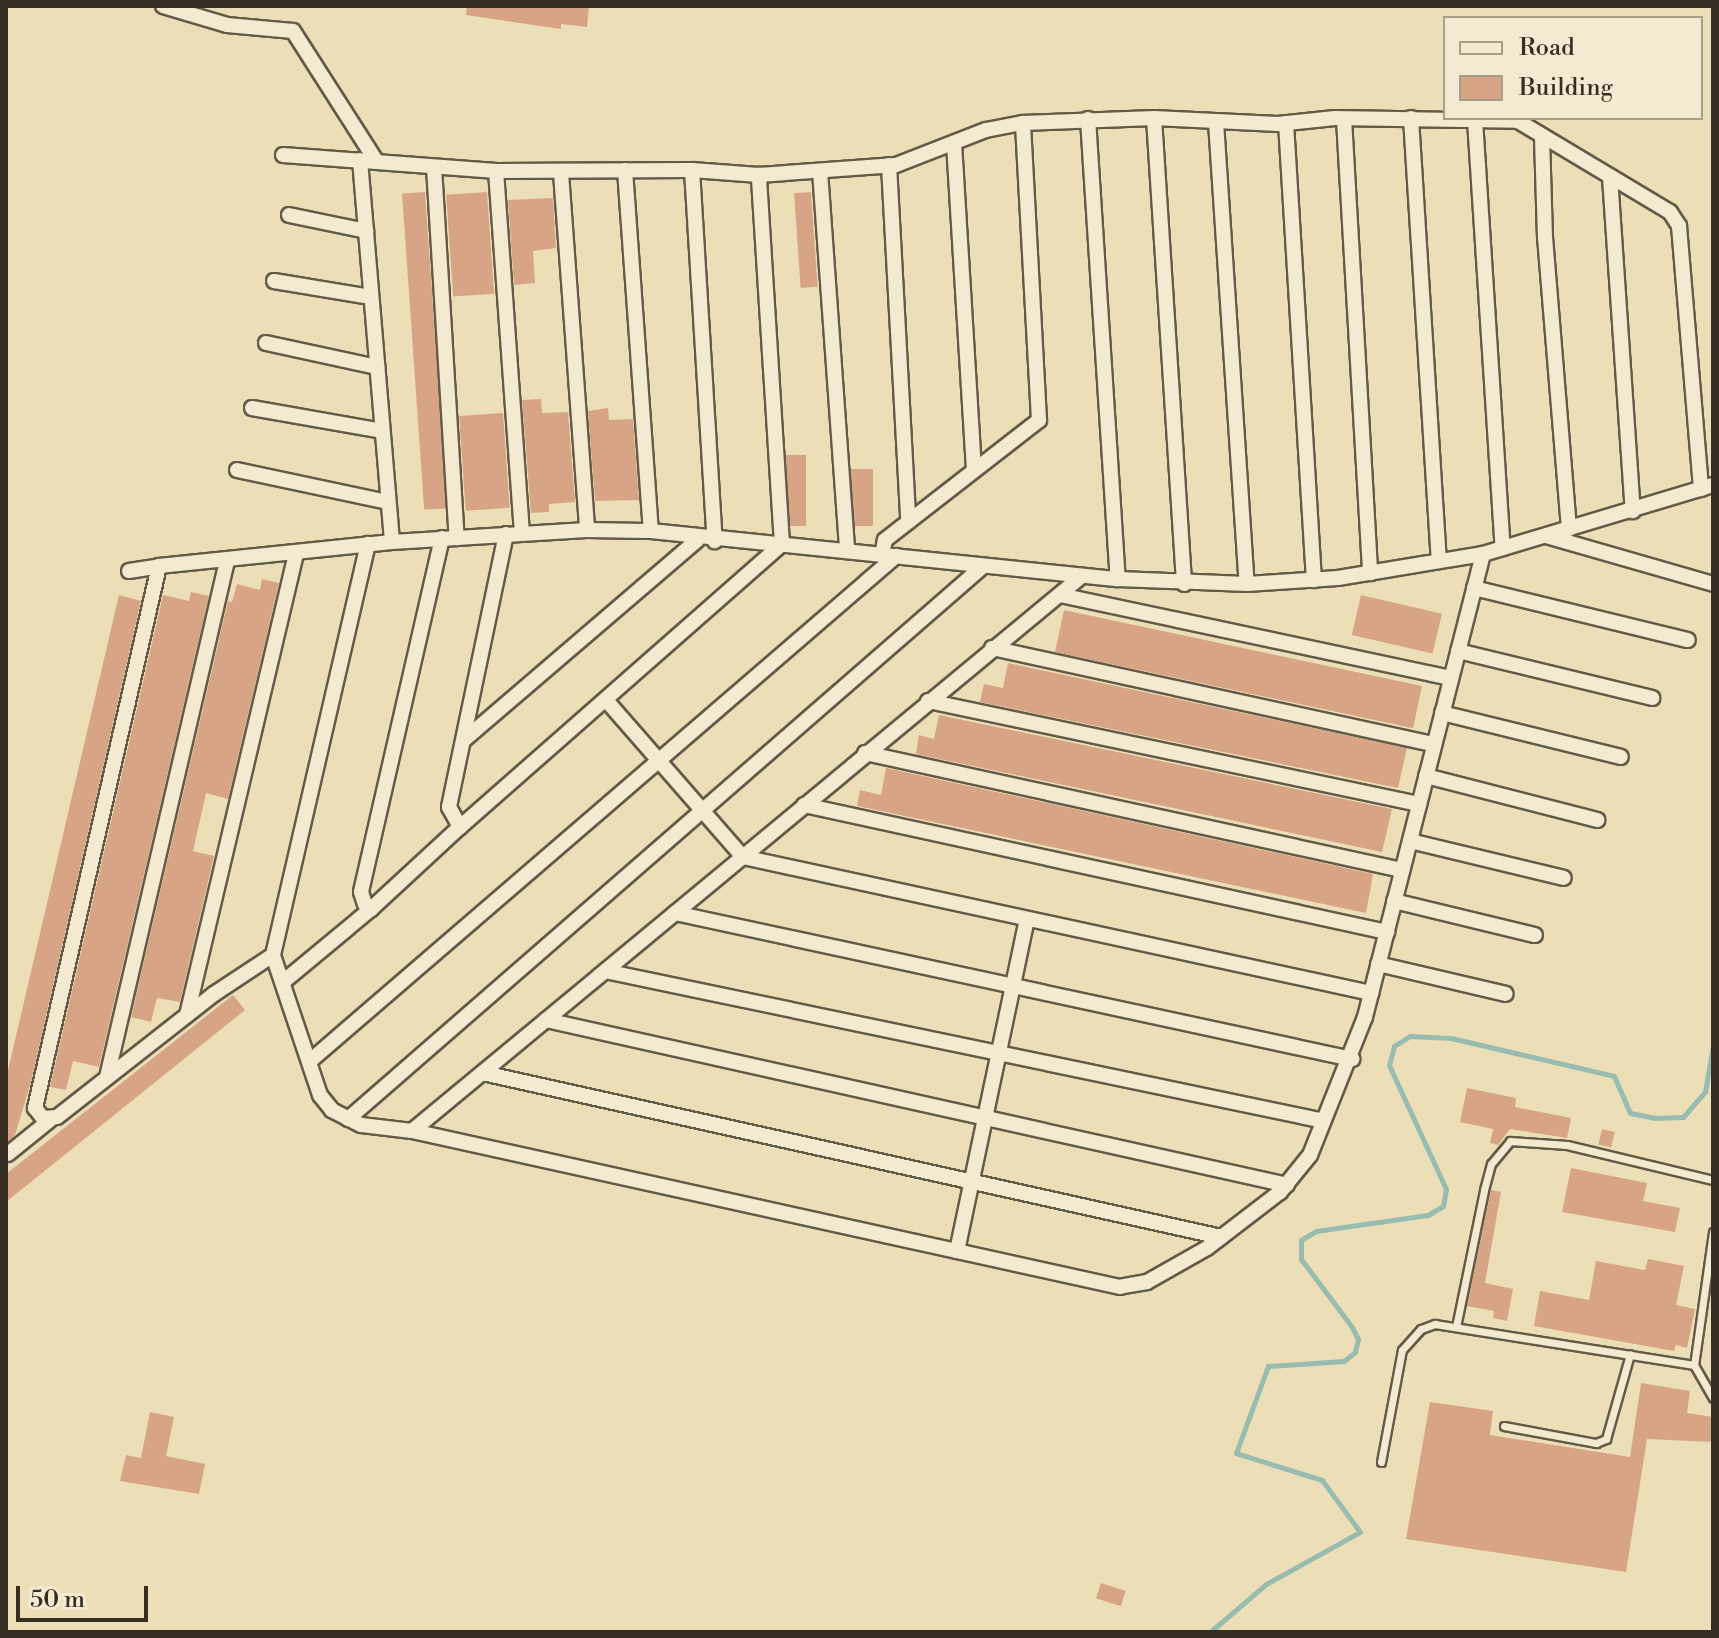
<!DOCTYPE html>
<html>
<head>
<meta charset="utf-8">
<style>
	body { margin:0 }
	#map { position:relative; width:1719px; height:1638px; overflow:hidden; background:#ecdfb8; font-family:"Libre Bodoni",serif }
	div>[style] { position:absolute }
	.stream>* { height:5px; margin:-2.5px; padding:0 2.5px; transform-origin:2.5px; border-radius:2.5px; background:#99bcb0 }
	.building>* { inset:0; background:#d7a586; transform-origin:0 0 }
	.roads { filter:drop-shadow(2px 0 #645a48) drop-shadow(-2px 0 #645a48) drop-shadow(0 2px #645a48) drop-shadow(0 -2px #645a48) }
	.service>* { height:7px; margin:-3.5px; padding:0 3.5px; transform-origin:3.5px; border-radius:3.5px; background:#f3ead1 }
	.minor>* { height:14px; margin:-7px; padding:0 7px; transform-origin:7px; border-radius:7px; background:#f3ead1 }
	span { translate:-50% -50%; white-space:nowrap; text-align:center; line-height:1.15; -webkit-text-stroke:6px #f3ead1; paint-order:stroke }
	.frame { position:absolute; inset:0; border:8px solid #372e23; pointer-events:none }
	.legend { position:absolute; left:1443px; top:16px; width:260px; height:104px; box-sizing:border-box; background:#f3ead1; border:2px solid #a89f8b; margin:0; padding:10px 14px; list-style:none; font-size:24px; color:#372e23 }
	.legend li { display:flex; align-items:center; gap:16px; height:40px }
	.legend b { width:40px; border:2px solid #a89f8b }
	.scale { position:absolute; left:16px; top:1586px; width:132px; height:36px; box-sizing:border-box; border:4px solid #372e23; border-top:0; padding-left:10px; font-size:24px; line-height:28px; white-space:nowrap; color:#372e23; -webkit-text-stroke:6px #f3ead1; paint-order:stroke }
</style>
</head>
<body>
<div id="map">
	<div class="stream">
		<div style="left:1713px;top:760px;width:10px;rotate:90deg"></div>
		<div style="left:1210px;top:1632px;width:74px;rotate:-40.6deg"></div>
		<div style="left:1266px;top:1584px;width:107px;rotate:-29deg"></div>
		<div style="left:1360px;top:1532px;width:64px;rotate:-126.2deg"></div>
		<div style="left:1322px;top:1480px;width:90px;rotate:-162.6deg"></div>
		<div style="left:1236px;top:1453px;width:93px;rotate:-69.8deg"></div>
		<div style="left:1268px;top:1366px;width:76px;rotate:-3.8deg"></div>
		<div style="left:1344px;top:1361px;width:14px;rotate:-39deg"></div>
		<div style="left:1355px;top:1352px;width:13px;rotate:-77deg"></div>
		<div style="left:1358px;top:1339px;width:13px;rotate:-117deg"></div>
		<div style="left:1352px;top:1327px;width:85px;rotate:-126.9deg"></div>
		<div style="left:1301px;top:1259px;width:19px;rotate:-90deg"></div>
		<div style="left:1301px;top:1240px;width:17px;rotate:-31deg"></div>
		<div style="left:1316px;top:1231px;width:113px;rotate:-8.1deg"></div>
		<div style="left:1428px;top:1215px;width:17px;rotate:-31deg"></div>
		<div style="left:1443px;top:1206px;width:17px;rotate:-80deg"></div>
		<div style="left:1446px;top:1189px;width:136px;rotate:-114.7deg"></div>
		<div style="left:1389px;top:1065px;width:20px;rotate:-75deg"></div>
		<div style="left:1394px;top:1046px;width:19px;rotate:-32deg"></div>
		<div style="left:1410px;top:1036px;width:41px;rotate:2.8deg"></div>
		<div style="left:1451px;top:1038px;width:167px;rotate:13.1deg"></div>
		<div style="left:1614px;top:1076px;width:40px;rotate:66.6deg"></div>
		<div style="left:1630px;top:1113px;width:25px;rotate:11deg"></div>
		<div style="left:1655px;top:1118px;width:28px;rotate:-2deg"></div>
		<div style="left:1683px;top:1117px;width:33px;rotate:-49deg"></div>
		<div style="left:1705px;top:1092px;width:48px;rotate:-80.3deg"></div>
	</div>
	<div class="building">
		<div style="clip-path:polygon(467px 6px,589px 6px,587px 27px,561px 24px,561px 29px,466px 15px)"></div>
		<div style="left:425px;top:192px;width:317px;height:23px;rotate:86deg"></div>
		<div style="left:487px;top:192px;width:102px;height:41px;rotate:86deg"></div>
		<div style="left:811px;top:192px;width:95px;height:17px;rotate:86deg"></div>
		<div style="clip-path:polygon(553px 198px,556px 248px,533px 251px,535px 283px,514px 285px,508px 200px)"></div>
		<div style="clip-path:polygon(541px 399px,542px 413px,568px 412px,575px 502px,549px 504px,549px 512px,531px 513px,522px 400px)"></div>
		<div style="clip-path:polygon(608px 408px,609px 420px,633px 419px,639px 500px,595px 501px,588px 411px)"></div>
		<div style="left:503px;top:413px;width:95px;height:44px;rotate:86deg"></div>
		<div style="left:786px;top:455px;width:20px;height:71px"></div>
		<div style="left:851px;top:469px;width:22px;height:57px"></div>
		<div style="clip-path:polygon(262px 579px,279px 583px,228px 799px,206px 793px,193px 851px,214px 856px,180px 1002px,157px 998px,151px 1022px,131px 1017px,228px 601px,232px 602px,237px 584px,260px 590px)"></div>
		<div style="clip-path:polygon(191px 592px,209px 596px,99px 1067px,73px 1061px,66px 1090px,50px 1087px,163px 595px,189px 601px)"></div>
		<div style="clip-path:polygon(119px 595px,141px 601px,31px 1082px,15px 1135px,6px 1143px,6px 1079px)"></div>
		<div style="left:1361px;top:595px;width:83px;height:41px;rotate:13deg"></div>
		<div style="left:1064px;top:610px;width:366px;height:43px;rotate:12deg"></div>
		<div style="clip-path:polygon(1008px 663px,1407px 748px,1398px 788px,980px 702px,984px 684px,1003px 688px)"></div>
		<div style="clip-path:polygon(939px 715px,1392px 809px,1382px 852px,916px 754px,919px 735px,934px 739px)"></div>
		<div style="clip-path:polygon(886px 768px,1373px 874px,1366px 913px,857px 806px,860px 790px,881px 795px)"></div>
		<div style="clip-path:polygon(233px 995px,245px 1010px,6px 1202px,6px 1174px)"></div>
		<div style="clip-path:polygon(1467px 1088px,1516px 1098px,1515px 1107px,1571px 1118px,1567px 1138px,1510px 1129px,1498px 1145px,1490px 1143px,1493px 1129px,1460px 1122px)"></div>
		<div style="left:1602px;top:1129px;width:13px;height:16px;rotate:13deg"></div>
		<div style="clip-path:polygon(1571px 1168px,1647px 1183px,1643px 1201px,1680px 1208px,1675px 1232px,1562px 1212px)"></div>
		<div style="clip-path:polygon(1491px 1190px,1501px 1192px,1485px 1283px,1513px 1289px,1507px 1321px,1493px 1318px,1494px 1311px,1467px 1306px)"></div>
		<div style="clip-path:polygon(1648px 1259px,1684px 1266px,1676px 1305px,1695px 1309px,1687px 1348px,1676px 1345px,1674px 1351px,1534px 1326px,1540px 1291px,1589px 1300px,1596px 1261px,1645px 1270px)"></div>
		<div style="clip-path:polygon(1641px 1383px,1690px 1391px,1687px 1413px,1713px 1417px,1713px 1442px,1647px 1439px,1626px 1572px,1406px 1539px,1430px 1402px,1493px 1411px,1490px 1435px,1630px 1457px)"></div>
		<div style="clip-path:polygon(150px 1412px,174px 1417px,166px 1456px,205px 1464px,199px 1494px,120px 1481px,126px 1455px,141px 1458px)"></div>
		<div style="left:1101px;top:1583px;width:26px;height:16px;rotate:18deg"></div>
	</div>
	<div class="roads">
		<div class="service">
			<div style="left:1713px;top:1232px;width:134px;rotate:98.1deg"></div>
			<div style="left:1694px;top:1365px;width:38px;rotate:60deg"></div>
			<div style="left:1456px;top:1327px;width:140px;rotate:-78.4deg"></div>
			<div style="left:1484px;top:1190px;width:27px;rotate:-75deg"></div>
			<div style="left:1491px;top:1164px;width:30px;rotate:-50deg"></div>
			<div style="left:1510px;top:1141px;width:57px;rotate:4deg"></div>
			<div style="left:1567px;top:1145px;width:150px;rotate:13.5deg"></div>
			<div style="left:1504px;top:1426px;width:94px;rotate:10.5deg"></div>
			<div style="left:1596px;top:1443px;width:11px;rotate:-22deg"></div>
			<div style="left:1606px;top:1439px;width:88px;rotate:-74.2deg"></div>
			<div style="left:1381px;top:1462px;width:114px;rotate:-79.4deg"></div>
			<div style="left:1402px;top:1350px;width:28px;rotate:-48deg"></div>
			<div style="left:1421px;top:1329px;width:15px;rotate:-20deg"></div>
			<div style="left:1435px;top:1324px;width:262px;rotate:9deg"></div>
		</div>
		<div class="minor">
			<div style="left:163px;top:6px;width:67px;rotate:16.5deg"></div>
			<div style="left:227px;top:25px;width:66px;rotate:5.2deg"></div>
			<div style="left:293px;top:31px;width:154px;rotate:57.4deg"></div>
			<div style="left:1154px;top:118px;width:467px;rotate:86.3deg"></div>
			<div style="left:1411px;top:118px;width:444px;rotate:86.4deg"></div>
			<div style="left:1088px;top:119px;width:461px;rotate:86.3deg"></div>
			<div style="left:1344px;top:119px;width:455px;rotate:86.7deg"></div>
			<div style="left:1475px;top:120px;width:429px;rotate:86.3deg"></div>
			<div style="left:1216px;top:122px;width:463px;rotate:86.2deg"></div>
			<div style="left:1286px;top:123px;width:458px;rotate:86.5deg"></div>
			<div style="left:1542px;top:137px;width:100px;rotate:88.3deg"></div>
			<div style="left:1545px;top:237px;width:293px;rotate:85.3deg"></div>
			<div style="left:954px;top:143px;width:326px;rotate:86.5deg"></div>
			<div style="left:283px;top:155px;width:214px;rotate:4.3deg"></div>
			<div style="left:496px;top:171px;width:196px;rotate:-0.3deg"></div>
			<div style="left:692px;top:170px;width:67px;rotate:4.3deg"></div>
			<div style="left:759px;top:175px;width:137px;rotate:-4.2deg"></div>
			<div style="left:896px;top:165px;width:97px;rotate:-21.3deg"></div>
			<div style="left:986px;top:130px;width:38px;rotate:-11deg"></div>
			<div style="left:1023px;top:123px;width:131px;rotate:-2.2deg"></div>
			<div style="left:1154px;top:118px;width:124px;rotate:2.8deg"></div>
			<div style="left:1278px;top:124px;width:57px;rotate:-6deg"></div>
			<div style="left:1335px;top:118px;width:183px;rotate:0.9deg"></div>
			<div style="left:1518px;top:121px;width:177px;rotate:30.9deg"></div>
			<div style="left:1670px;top:212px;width:17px;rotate:57deg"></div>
			<div style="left:1679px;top:226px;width:264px;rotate:85.2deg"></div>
			<div style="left:360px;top:160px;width:383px;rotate:85.2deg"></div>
			<div style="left:889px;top:165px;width:357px;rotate:86.9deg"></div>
			<div style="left:434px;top:167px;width:372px;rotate:86.5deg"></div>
			<div style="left:625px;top:170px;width:362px;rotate:85.9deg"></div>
			<div style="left:692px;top:170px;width:372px;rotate:86.5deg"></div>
			<div style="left:496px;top:171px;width:363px;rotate:85.9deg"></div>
			<div style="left:820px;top:171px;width:381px;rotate:85.9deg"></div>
			<div style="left:561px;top:173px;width:358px;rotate:85.8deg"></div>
			<div style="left:1610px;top:177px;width:335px;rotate:86.1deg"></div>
			<div style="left:289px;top:215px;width:79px;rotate:11.7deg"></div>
			<div style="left:274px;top:281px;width:98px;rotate:9.4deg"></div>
			<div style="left:266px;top:343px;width:114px;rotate:12.2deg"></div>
			<div style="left:252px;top:408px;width:132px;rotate:10deg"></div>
			<div style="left:237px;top:470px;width:154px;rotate:12deg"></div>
			<div style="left:506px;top:534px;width:279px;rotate:101.8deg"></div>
			<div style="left:449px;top:807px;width:23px;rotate:61deg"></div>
			<div style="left:460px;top:827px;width:429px;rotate:-41.3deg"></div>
			<div style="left:782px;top:544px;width:370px;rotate:-93.6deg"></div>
			<div style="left:1546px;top:536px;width:174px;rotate:16deg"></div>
			<div style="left:442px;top:538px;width:363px;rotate:102.9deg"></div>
			<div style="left:361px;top:892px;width:13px;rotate:72deg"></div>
			<div style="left:365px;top:904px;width:8px;rotate:40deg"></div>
			<div style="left:371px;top:909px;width:121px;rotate:-42.7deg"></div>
			<div style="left:1483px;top:554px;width:478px;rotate:104.3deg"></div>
			<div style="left:1365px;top:1017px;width:149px;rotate:111.7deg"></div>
			<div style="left:1310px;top:1155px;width:48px;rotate:129deg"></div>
			<div style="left:1280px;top:1192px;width:92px;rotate:142.5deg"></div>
			<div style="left:1207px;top:1248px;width:69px;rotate:150.5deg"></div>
			<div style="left:1147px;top:1282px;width:27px;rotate:170deg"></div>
			<div style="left:1120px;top:1287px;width:725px;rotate:-167.57deg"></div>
			<div style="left:412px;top:1131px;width:51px;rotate:-173.3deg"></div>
			<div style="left:361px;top:1125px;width:33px;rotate:-153deg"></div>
			<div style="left:332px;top:1110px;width:19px;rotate:-129deg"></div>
			<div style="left:320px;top:1095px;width:148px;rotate:-108.6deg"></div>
			<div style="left:273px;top:955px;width:71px;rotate:146.5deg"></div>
			<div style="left:214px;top:994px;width:199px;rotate:141.9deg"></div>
			<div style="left:57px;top:1117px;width:14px;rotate:176deg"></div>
			<div style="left:43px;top:1118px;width:13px;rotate:-129deg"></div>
			<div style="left:35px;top:1108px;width:556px;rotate:-77.11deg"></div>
			<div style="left:159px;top:566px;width:234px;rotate:-5.9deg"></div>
			<div style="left:392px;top:542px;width:195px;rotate:-3.5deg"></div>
			<div style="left:587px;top:530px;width:64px;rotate:0.9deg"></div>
			<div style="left:651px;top:531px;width:469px;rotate:5.9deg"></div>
			<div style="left:1118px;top:579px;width:129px;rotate:2.2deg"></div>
			<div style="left:1247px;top:584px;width:91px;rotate:-3.8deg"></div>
			<div style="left:1338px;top:578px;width:147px;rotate:-9.4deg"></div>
			<div style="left:1483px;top:554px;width:240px;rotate:-16.7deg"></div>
			<div style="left:882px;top:555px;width:15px;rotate:-79deg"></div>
			<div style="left:885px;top:540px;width:195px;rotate:-37.9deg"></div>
			<div style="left:1039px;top:420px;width:297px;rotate:-93.1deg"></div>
			<div style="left:129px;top:571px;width:30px;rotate:-9deg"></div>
			<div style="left:1474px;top:588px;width:220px;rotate:13.7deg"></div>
			<div style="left:1060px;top:595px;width:400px;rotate:12deg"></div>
			<div style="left:992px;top:648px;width:452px;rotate:12.3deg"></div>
			<div style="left:1458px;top:651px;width:200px;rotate:13.6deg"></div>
			<div style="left:606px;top:700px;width:208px;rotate:48.9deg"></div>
			<div style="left:743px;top:857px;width:643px;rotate:12.22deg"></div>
			<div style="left:928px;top:701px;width:502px;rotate:11.85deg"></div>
			<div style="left:1442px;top:713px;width:184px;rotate:13.8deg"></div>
			<div style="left:464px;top:740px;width:307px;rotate:-40.6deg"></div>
			<div style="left:865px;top:753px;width:550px;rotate:12.29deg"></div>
			<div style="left:1426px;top:776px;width:177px;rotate:14.4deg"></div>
			<div style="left:804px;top:805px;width:597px;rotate:12.29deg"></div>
			<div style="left:1410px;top:841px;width:158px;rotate:13.5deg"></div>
			<div style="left:1394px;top:901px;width:145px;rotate:13.6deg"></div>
			<div style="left:675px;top:913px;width:693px;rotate:12.17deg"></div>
			<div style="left:273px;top:955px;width:422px;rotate:-77deg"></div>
			<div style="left:1378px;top:964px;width:131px;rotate:13.2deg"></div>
			<div style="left:605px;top:971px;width:734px;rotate:11.78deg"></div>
			<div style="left:283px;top:982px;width:114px;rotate:-39.7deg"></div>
			<div style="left:187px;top:1015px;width:474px;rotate:-76.7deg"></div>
			<div style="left:546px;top:1020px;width:759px;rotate:12.55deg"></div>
			<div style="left:310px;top:1061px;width:774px;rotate:-40.75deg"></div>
			<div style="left:483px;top:1073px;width:756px;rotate:12.53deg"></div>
			<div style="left:107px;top:1077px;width:530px;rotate:-76.91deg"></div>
			<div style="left:348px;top:1119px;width:839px;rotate:-41.04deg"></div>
			<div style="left:412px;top:1131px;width:870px;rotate:-39.64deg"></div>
			<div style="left:8px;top:1154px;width:54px;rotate:-39deg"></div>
			<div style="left:957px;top:1251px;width:338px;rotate:-78.1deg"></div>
		</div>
	</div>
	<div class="frame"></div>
	<ul class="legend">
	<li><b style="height:10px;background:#f3ead1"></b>Road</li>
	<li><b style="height:22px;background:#d7a586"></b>Building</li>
	</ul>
	<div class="scale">50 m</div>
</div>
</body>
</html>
